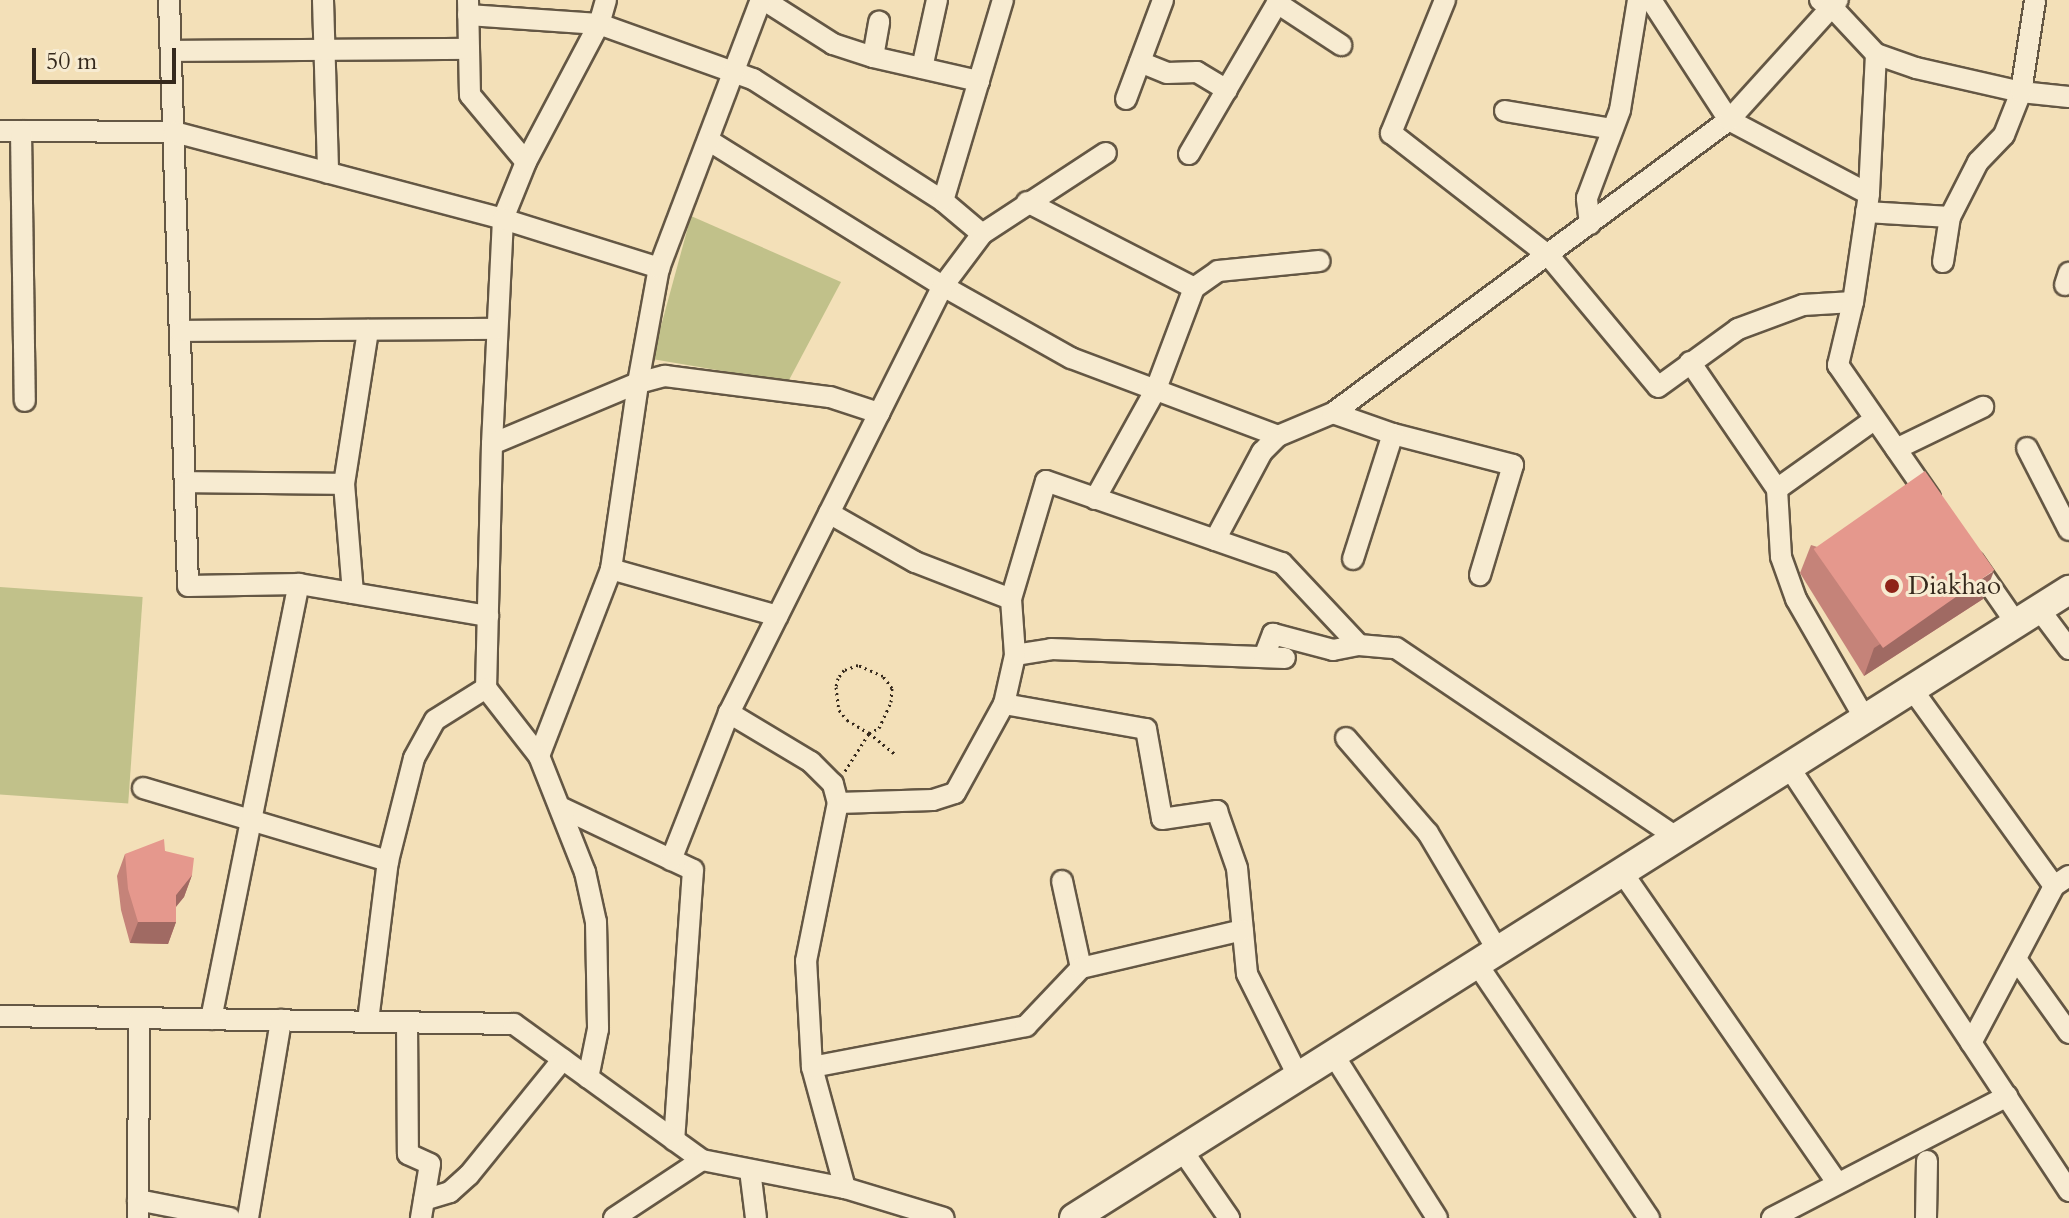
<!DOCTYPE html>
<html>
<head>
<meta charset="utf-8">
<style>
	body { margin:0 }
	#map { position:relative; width:2069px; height:1218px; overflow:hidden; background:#f3e0b8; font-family:Cardo,serif }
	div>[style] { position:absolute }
	.green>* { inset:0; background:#c1c18a; transform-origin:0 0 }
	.path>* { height:3px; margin-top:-1.5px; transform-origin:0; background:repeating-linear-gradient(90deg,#35291d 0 2px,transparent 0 6px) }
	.roads { filter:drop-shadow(2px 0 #645744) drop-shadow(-2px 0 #645744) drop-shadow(0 2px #645744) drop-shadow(0 -2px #645744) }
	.street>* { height:20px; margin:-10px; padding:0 10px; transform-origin:10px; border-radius:10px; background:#f7ebd1 }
	.secondary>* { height:28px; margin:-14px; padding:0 14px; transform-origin:14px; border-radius:14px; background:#f7ebd1 }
	.wall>* { inset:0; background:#c58379 }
	.shaded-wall>* { inset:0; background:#a06a63 }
	.building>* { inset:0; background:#e5988d; transform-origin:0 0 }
	.dots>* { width:22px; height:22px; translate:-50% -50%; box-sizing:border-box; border:4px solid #f7ebd1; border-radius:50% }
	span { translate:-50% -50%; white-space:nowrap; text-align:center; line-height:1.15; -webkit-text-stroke:6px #f7ebd1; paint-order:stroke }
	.poi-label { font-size:26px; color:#35291d }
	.left { translate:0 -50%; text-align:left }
	.scale { position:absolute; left:32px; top:48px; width:144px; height:36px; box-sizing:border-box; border:4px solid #35291d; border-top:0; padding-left:10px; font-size:24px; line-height:28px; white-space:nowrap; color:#35291d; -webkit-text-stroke:6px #f7ebd1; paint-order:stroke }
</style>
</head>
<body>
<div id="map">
	<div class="green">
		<div style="clip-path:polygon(691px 216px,841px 282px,788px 382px,652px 359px)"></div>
		<div style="left:0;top:587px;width:143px;height:207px;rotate:4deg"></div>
	</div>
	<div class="path">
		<div style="left:845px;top:771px;width:45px;rotate:-57.7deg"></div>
		<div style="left:869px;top:733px;width:11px;rotate:-27deg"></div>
		<div style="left:879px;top:728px;width:29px;rotate:-65deg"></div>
		<div style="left:891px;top:702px;width:14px;rotate:-86deg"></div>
		<div style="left:892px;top:688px;width:15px;rotate:-127deg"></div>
		<div style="left:883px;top:676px;width:27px;rotate:-156deg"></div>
		<div style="left:858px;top:665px;width:15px;rotate:160deg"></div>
		<div style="left:844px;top:670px;width:10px;rotate:127deg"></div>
		<div style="left:838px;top:678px;width:9px;rotate:103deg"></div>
		<div style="left:836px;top:687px;width:23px;rotate:83deg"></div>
		<div style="left:839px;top:710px;width:13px;rotate:51deg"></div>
		<div style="left:847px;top:720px;width:26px;rotate:31deg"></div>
		<div style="left:869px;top:733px;width:35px;rotate:39deg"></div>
	</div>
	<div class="roads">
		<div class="street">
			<div style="left:169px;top:0;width:586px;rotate:88.14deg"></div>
			<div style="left:188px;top:586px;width:111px;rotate:-1deg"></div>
			<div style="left:299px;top:584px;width:192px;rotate:9.6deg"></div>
			<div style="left:323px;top:0;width:173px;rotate:88.3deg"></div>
			<div style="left:468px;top:0;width:95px;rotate:88.8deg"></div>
			<div style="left:470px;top:95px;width:87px;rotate:50.1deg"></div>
			<div style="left:606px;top:0;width:25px;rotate:106deg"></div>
			<div style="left:599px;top:24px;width:164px;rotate:19.7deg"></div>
			<div style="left:753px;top:79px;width:226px;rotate:32.7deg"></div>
			<div style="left:943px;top:201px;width:51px;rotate:40.2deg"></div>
			<div style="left:764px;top:0;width:82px;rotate:32.5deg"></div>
			<div style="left:833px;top:44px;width:42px;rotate:18deg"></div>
			<div style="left:873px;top:57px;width:109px;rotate:12.8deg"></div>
			<div style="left:1445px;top:0;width:144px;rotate:112.1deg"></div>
			<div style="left:1391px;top:133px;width:200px;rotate:37.9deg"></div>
			<div style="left:1549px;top:256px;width:170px;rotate:50.2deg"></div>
			<div style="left:1658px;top:387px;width:99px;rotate:-35.9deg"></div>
			<div style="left:1738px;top:329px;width:69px;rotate:-20.3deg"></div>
			<div style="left:1803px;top:305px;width:50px;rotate:-3.4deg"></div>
			<div style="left:1651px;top:0;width:143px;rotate:57deg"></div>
			<div style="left:1729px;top:120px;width:158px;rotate:27.9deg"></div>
			<div style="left:1820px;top:0;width:14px;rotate:30deg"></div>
			<div style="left:1832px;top:7px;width:64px;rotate:46.9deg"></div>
			<div style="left:1876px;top:54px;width:42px;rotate:19.3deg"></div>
			<div style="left:1916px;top:68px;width:108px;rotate:12.9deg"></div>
			<div style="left:2021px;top:92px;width:48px;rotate:5.9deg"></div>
			<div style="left:1277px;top:3px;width:77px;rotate:33.3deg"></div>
			<div style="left:468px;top:15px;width:131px;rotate:3.9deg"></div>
			<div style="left:599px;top:24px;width:156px;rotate:117.9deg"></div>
			<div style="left:526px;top:162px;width:61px;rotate:112deg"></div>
			<div style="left:503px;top:219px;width:225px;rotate:92.8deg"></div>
			<div style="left:492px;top:444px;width:244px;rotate:91.4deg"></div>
			<div style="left:171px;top:51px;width:298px;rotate:-0.4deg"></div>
			<div style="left:1876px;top:54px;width:140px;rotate:92.9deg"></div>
			<div style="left:1869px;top:194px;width:109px;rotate:98.4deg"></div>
			<div style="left:1853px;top:302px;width:65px;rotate:103.4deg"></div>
			<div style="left:1838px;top:365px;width:162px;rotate:55.3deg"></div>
			<div style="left:873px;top:57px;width:36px;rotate:-80deg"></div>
			<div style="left:1140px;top:62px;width:29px;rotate:22deg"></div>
			<div style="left:1167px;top:73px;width:30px;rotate:-2deg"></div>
			<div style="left:1197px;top:72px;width:35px;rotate:31deg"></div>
			<div style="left:922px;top:68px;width:70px;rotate:-77.6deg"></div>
			<div style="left:1126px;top:99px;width:106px;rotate:-69.5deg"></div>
			<div style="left:1505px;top:111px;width:109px;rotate:9.5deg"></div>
			<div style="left:0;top:131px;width:174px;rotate:0.3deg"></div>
			<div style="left:174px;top:132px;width:340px;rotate:14.8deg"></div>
			<div style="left:503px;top:219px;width:164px;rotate:17.4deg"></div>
			<div style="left:21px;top:131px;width:270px;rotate:89.2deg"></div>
			<div style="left:708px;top:140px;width:277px;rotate:31.9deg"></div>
			<div style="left:943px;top:286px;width:147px;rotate:29.4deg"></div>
			<div style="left:1071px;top:358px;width:221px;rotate:20.6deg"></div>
			<div style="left:1189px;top:154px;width:178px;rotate:-59.7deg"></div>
			<div style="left:943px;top:201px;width:210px;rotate:-73.4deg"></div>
			<div style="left:1027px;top:202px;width:188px;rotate:27.2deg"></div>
			<div style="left:1866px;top:212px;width:84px;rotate:3.4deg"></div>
			<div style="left:1590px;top:224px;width:26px;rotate:-97deg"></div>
			<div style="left:1587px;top:198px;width:94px;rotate:-69.4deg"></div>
			<div style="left:1620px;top:110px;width:111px;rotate:-80.7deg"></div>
			<div style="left:1943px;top:262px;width:46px;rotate:-81.2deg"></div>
			<div style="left:1950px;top:217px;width:62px;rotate:-63deg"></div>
			<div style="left:1978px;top:162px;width:37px;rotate:-46deg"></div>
			<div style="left:2004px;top:135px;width:46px;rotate:-68.4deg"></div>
			<div style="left:2021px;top:92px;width:93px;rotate:-81.3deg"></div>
			<div style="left:2065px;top:285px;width:13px;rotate:-72deg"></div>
			<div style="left:180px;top:331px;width:317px;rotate:-0.4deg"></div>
			<div style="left:1690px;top:362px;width:154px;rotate:55.6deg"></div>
			<div style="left:1777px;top:489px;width:68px;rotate:86.6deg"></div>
			<div style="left:1781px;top:557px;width:45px;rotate:70.3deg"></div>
			<div style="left:1796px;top:599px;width:138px;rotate:60.1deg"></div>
			<div style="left:1333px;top:413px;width:64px;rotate:19.3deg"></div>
			<div style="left:1393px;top:434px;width:124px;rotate:14.5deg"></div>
			<div style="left:1513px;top:465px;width:115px;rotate:106.7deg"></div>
			<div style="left:492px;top:444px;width:158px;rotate:-22.7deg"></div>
			<div style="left:638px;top:383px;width:28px;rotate:-15deg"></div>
			<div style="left:665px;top:376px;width:166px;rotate:7.3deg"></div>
			<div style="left:830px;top:397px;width:52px;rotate:18.1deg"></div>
			<div style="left:2027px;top:448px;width:92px;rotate:62.9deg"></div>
			<div style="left:1896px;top:449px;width:97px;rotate:-25.8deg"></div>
			<div style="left:185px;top:482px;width:159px;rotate:0.7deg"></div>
			<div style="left:1777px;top:489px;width:120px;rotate:-35.5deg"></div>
			<div style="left:1095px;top:499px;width:126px;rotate:-61deg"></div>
			<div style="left:1156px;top:389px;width:108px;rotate:-69.4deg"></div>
			<div style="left:1194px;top:288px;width:29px;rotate:-35deg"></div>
			<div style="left:1218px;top:271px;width:102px;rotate:-5.6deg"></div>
			<div style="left:829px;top:513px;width:99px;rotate:29.7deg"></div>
			<div style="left:915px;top:562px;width:103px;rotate:21.1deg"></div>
			<div style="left:1215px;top:540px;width:100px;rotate:-61.9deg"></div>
			<div style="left:1262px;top:452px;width:23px;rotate:-45deg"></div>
			<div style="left:1278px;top:436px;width:60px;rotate:-22.7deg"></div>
			<div style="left:1333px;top:413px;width:493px;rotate:-36.5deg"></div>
			<div style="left:1729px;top:120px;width:162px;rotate:-47.8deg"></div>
			<div style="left:1353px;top:559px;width:131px;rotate:-72.3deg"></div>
			<div style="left:1973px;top:561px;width:75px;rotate:55.3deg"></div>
			<div style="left:611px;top:569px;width:173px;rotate:15.7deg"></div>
			<div style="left:353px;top:593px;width:109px;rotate:-94.7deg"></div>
			<div style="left:344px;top:484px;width:156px;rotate:-81.1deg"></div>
			<div style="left:2039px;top:609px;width:50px;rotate:53.1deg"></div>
			<div style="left:1015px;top:655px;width:36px;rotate:-9deg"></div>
			<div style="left:1051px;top:649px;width:234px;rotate:2.2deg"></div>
			<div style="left:1264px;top:657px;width:25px;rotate:-69deg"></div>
			<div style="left:1273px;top:634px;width:62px;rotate:14.9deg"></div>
			<div style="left:1333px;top:650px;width:26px;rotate:-11deg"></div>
			<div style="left:1912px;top:689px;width:243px;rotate:54.2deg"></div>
			<div style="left:1004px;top:704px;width:144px;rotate:10deg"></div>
			<div style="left:1146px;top:729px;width:91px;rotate:79.9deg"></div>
			<div style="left:1162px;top:819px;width:56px;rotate:-8.3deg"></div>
			<div style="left:1217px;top:811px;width:60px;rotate:70.7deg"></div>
			<div style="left:1237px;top:868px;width:106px;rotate:84.6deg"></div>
			<div style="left:1247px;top:974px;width:114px;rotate:63.4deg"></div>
			<div style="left:1346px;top:738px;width:125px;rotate:49.2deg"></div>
			<div style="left:1428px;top:833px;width:137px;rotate:59.3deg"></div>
			<div style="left:539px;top:756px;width:200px;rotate:-68.9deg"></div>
			<div style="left:611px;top:569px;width:188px;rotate:-81.7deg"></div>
			<div style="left:638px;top:383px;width:117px;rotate:-79.7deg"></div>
			<div style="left:659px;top:268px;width:287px;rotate:-69.2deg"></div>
			<div style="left:1789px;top:767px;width:508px;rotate:56.56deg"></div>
			<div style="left:143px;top:788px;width:256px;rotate:16.6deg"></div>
			<div style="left:838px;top:803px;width:95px;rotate:-1.8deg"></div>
			<div style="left:933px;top:800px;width:23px;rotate:-18deg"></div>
			<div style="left:955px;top:793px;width:102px;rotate:-61.2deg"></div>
			<div style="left:1004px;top:704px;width:50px;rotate:-77.3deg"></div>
			<div style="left:1015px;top:655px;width:56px;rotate:-94.1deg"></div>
			<div style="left:1011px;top:599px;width:123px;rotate:-73.5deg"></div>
			<div style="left:1046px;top:481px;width:250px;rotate:19.2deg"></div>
			<div style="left:1282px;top:563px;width:112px;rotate:46.8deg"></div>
			<div style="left:1359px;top:645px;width:37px;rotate:5deg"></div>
			<div style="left:1396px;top:648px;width:340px;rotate:34deg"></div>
			<div style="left:560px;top:807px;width:147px;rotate:25.3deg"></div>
			<div style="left:693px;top:870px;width:271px;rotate:94deg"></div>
			<div style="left:671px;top:860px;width:158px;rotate:-68.5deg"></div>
			<div style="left:1622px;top:872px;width:377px;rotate:55.3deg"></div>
			<div style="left:1062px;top:881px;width:89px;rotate:77.7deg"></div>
			<div style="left:2016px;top:959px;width:91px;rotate:54.4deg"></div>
			<div style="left:1477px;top:964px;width:307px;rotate:55.9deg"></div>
			<div style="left:0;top:1016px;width:514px;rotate:0.89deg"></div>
			<div style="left:514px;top:1024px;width:232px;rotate:35.9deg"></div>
			<div style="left:702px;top:1160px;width:146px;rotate:11.1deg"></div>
			<div style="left:845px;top:1188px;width:103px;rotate:16.9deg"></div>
			<div style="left:211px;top:1019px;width:444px;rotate:-78.6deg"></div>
			<div style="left:368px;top:1021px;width:161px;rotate:-82.9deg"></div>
			<div style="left:388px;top:861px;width:106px;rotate:-75.8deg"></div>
			<div style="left:414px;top:758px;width:43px;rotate:-61.1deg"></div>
			<div style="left:435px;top:720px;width:60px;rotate:-32.1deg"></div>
			<div style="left:486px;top:688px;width:86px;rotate:52.1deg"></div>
			<div style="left:539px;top:756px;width:125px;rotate:68.4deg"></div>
			<div style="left:585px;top:872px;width:51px;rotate:77.6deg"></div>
			<div style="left:596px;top:922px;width:107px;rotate:88.9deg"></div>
			<div style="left:598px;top:1029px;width:50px;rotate:101.5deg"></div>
			<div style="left:407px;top:1022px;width:132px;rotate:89.6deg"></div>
			<div style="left:408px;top:1154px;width:24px;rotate:24deg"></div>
			<div style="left:430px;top:1164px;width:55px;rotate:99.5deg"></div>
			<div style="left:1971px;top:1043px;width:178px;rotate:-62.1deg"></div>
			<div style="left:2054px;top:886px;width:18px;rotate:-34deg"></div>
			<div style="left:1333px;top:1054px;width:194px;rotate:57.6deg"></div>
			<div style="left:812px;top:1067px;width:218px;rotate:-10.8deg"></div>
			<div style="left:1026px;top:1026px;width:80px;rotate:-46.5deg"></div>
			<div style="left:1081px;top:968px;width:166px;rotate:-13.2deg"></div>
			<div style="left:1182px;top:1150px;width:83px;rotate:55.3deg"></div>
			<div style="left:750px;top:1170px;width:48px;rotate:82.9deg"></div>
			<div style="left:845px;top:1188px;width:125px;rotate:-105.3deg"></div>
			<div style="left:812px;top:1067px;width:106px;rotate:-93.2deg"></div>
			<div style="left:806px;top:961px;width:161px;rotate:-78.6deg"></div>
			<div style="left:838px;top:803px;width:20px;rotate:-105deg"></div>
			<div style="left:833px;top:784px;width:31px;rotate:-135deg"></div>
			<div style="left:811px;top:762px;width:96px;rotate:-149.1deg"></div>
			<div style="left:729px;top:713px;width:478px;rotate:-63.4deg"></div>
			<div style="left:943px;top:286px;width:65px;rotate:-53.1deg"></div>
			<div style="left:982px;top:234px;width:148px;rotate:-33.2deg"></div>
			<div style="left:138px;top:1200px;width:94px;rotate:11.1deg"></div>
			<div style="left:424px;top:1200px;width:27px;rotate:-17deg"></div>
			<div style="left:450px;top:1192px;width:25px;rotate:-42deg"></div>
			<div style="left:469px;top:1175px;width:149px;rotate:-51deg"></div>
			<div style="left:138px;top:1218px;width:200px;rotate:-89.7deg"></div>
			<div style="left:248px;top:1218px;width:201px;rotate:-80.5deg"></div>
			<div style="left:614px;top:1218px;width:105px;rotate:-33.4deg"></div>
			<div style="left:1772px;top:1218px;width:265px;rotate:-27.4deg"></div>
			<div style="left:1926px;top:1218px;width:57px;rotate:-89deg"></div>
		</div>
		<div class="secondary">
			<div style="left:1074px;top:1218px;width:1177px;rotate:-32.26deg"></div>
		</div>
	</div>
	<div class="wall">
		<div style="clip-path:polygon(1811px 545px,1983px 599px,1864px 676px,1800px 573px)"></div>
		<div style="clip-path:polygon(165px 851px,192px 875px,184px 897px,176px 907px,176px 922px,168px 944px,130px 943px,121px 910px,117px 876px,125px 854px)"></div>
	</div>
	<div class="shaded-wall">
		<div style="clip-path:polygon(1994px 571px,1983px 599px,1864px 676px,1874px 648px)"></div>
		<div style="clip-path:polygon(192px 875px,184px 897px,168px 916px,176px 895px)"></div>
		<div style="clip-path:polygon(138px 922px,176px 922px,168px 944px,130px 943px)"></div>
	</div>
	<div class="building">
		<div style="left:1925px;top:471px;width:121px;height:136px;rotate:55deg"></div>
		<div style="clip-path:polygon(164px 839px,165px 851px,194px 858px,192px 875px,176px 895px,176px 922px,138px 922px,128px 889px,125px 854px)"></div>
	</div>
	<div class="dots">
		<div style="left:1892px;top:586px;background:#8f2418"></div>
	</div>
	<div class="poi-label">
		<span class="left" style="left:1908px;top:586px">Diakhao</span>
	</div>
	<div class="scale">50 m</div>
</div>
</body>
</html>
